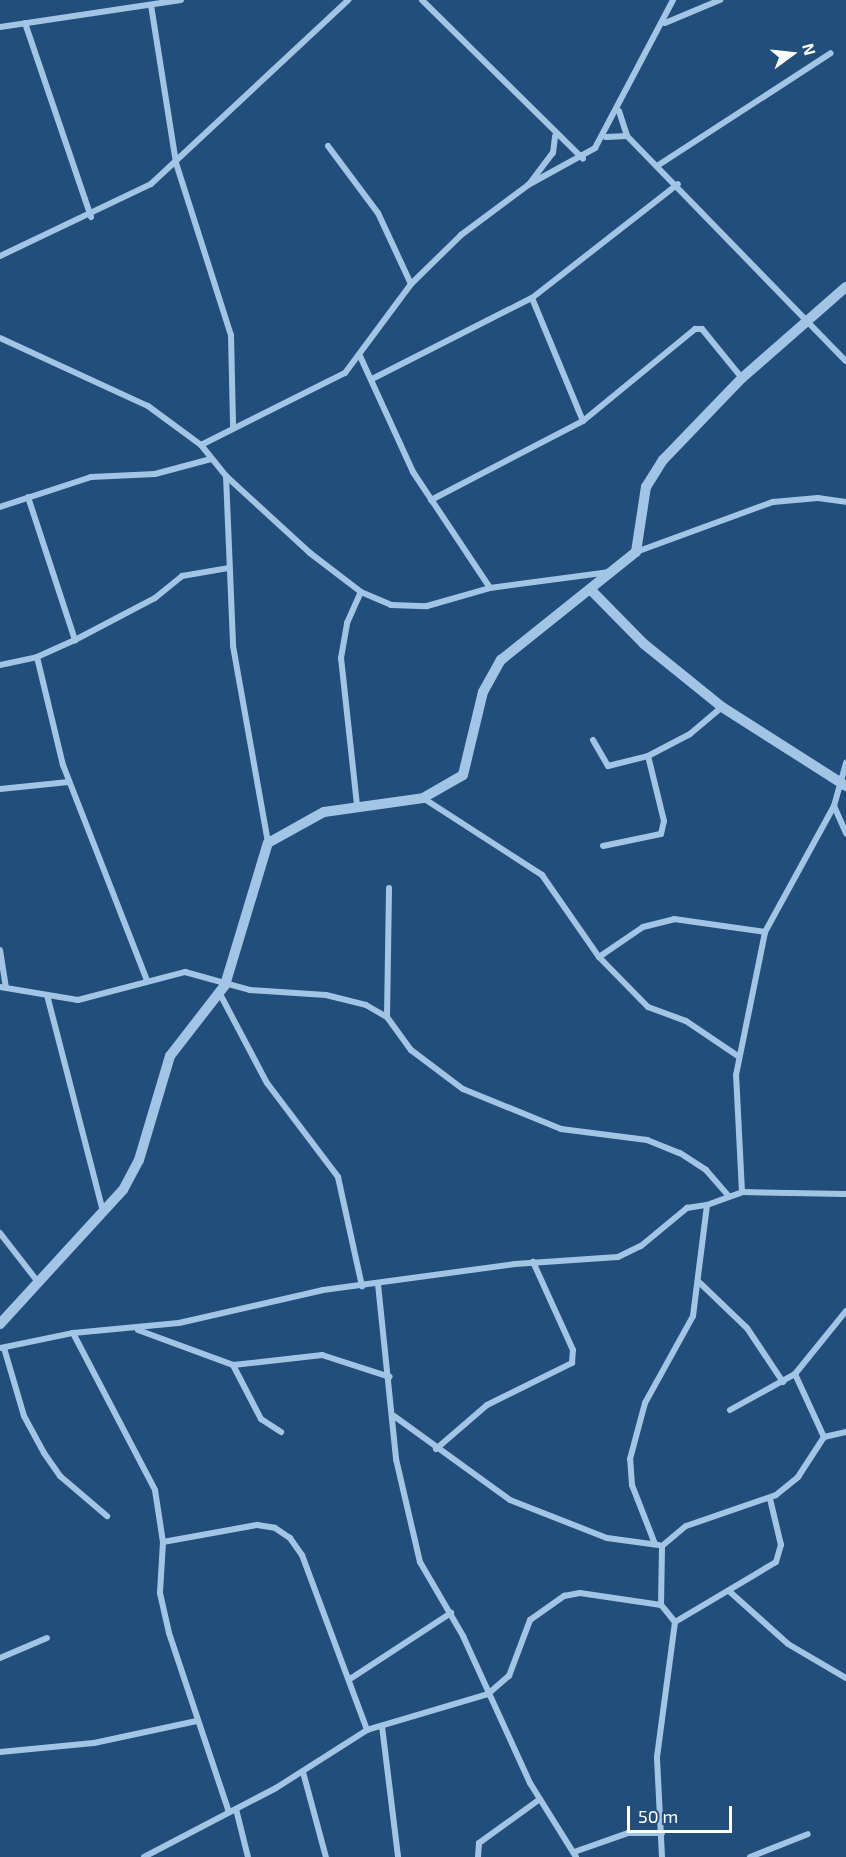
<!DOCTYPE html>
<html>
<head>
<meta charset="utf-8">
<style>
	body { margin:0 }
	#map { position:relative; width:846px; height:1857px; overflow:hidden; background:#214e7a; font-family:"Exo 2",sans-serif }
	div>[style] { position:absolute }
	.minor>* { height:6px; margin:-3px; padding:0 3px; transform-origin:3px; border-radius:3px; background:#a3c5e5 }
	.tertiary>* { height:10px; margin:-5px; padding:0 5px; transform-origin:5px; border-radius:5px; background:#a3c5e5 }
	span { translate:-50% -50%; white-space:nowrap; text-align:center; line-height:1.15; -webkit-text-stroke:6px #214e7a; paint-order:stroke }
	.north { position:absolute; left:762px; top:24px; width:60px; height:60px; -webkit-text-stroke:4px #214e7a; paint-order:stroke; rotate:75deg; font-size:16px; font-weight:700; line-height:24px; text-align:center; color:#fff }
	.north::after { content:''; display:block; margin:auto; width:21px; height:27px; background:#fff; clip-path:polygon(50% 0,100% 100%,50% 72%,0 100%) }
	.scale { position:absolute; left:627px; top:1806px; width:105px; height:27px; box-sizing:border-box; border:3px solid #fff; border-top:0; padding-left:8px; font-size:18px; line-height:21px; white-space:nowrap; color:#fff; -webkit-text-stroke:4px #214e7a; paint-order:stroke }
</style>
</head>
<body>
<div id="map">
	<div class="minor">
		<div style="left:422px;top:0;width:226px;rotate:44.6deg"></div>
		<div style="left:151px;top:5px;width:160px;rotate:81deg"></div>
		<div style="left:176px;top:163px;width:181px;rotate:72.3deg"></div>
		<div style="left:231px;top:335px;width:91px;rotate:88.7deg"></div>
		<div style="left:25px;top:23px;width:205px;rotate:71.2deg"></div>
		<div style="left:665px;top:23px;width:60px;rotate:-22.7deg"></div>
		<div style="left:0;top:27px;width:183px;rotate:-8.5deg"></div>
		<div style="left:619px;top:111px;width:26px;rotate:72deg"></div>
		<div style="left:627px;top:136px;width:314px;rotate:45.8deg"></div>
		<div style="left:606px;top:137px;width:21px;rotate:-3deg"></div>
		<div style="left:328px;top:146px;width:84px;rotate:53.3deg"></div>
		<div style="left:378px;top:213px;width:78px;rotate:65.1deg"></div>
		<div style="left:657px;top:166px;width:207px;rotate:-33deg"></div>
		<div style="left:530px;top:183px;width:38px;rotate:-53deg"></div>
		<div style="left:553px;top:153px;width:17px;rotate:-83deg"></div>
		<div style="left:0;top:256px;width:167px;rotate:-25.5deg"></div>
		<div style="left:151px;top:184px;width:270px;rotate:-43deg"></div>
		<div style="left:532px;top:298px;width:133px;rotate:67.5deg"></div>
		<div style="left:0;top:338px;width:163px;rotate:24.7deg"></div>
		<div style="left:148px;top:406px;width:66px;rotate:36.3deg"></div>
		<div style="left:201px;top:445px;width:40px;rotate:51deg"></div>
		<div style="left:226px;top:476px;width:114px;rotate:42.5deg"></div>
		<div style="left:310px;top:553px;width:64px;rotate:37.4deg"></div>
		<div style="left:361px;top:592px;width:33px;rotate:23deg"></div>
		<div style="left:391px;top:605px;width:36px;rotate:2deg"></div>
		<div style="left:427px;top:606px;width:66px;rotate:-15.9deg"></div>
		<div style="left:490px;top:588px;width:121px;rotate:-7.6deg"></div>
		<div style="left:360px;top:356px;width:128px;rotate:65.4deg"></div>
		<div style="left:413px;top:472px;width:139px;rotate:56.4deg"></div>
		<div style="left:372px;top:379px;width:179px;rotate:-26.9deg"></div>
		<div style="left:532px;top:298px;width:185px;rotate:-38deg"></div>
		<div style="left:201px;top:445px;width:161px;rotate:-26.6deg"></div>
		<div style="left:345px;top:373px;width:111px;rotate:-53.4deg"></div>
		<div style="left:411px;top:284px;width:70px;rotate:-44.4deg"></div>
		<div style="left:461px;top:235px;width:84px;rotate:-36.7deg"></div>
		<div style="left:528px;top:185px;width:77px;rotate:-28.9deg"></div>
		<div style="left:595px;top:148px;width:167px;rotate:-62.2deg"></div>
		<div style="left:226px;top:476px;width:170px;rotate:87.6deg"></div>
		<div style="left:233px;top:646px;width:200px;rotate:79.9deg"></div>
		<div style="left:28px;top:497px;width:151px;rotate:71.8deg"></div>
		<div style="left:431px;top:500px;width:171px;rotate:-27.5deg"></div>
		<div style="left:583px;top:421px;width:145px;rotate:-39.4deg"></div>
		<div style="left:695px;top:329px;width:7px"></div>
		<div style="left:702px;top:329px;width:63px;rotate:50.8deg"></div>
		<div style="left:0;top:507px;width:96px;rotate:-18.2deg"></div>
		<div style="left:91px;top:477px;width:64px;rotate:-2.7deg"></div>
		<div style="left:155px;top:474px;width:58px;rotate:-15deg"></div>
		<div style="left:636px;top:552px;width:146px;rotate:-20.1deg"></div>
		<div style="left:773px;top:502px;width:45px;rotate:-5.1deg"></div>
		<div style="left:818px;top:498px;width:28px;rotate:8deg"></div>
		<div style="left:37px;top:657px;width:111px;rotate:76.5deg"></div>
		<div style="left:63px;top:765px;width:232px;rotate:68.7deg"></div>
		<div style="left:0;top:665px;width:38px;rotate:-12deg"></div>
		<div style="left:37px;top:657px;width:42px;rotate:-24.1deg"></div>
		<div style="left:75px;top:640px;width:90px;rotate:-27.7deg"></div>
		<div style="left:155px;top:598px;width:35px;rotate:-39deg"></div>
		<div style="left:182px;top:576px;width:48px;rotate:-9.7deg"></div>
		<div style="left:593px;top:740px;width:30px;rotate:60deg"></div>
		<div style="left:608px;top:766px;width:41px;rotate:-14deg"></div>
		<div style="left:0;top:789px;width:69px;rotate:-5.8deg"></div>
		<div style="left:423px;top:798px;width:142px;rotate:32.9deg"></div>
		<div style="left:542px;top:875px;width:100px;rotate:55.2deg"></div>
		<div style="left:599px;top:957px;width:70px;rotate:45.6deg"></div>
		<div style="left:648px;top:1007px;width:40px;rotate:20.2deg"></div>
		<div style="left:686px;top:1021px;width:63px;rotate:33.9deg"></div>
		<div style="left:357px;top:805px;width:148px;rotate:-96.2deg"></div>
		<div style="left:341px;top:658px;width:36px;rotate:-80deg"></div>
		<div style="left:347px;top:623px;width:34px;rotate:-66deg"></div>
		<div style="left:834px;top:806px;width:30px;rotate:66deg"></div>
		<div style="left:603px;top:846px;width:59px;rotate:-11.7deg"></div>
		<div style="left:661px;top:834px;width:13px;rotate:-77deg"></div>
		<div style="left:664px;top:821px;width:67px;rotate:-103.8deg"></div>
		<div style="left:648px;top:756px;width:47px;rotate:-27.6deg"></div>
		<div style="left:690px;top:734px;width:42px;rotate:-40.2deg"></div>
		<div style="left:0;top:950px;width:38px;rotate:81deg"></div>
		<div style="left:599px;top:957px;width:53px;rotate:-34.3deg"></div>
		<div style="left:643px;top:927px;width:32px;rotate:-14deg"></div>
		<div style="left:674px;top:919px;width:92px;rotate:8.1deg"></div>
		<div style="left:0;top:987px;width:79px;rotate:9.5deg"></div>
		<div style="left:78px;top:1000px;width:111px;rotate:-14.7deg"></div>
		<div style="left:185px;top:972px;width:67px;rotate:15.5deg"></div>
		<div style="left:250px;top:990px;width:76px;rotate:3.8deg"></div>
		<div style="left:326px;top:995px;width:41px;rotate:14deg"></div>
		<div style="left:366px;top:1005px;width:24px;rotate:30deg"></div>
		<div style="left:387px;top:1017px;width:41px;rotate:54deg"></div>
		<div style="left:411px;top:1050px;width:65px;rotate:36.9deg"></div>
		<div style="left:463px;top:1089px;width:106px;rotate:22.2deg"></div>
		<div style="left:561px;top:1129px;width:87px;rotate:7.3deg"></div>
		<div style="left:647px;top:1140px;width:35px;rotate:22deg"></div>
		<div style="left:680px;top:1153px;width:31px;rotate:33deg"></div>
		<div style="left:706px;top:1170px;width:33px;rotate:49deg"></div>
		<div style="left:220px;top:994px;width:101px;rotate:62.2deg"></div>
		<div style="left:267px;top:1083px;width:118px;rotate:52.9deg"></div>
		<div style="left:338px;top:1177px;width:112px;rotate:77.6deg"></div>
		<div style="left:47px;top:995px;width:224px;rotate:75.5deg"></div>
		<div style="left:387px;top:1017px;width:129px;rotate:-89.1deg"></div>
		<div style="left:742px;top:1192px;width:117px;rotate:-92.9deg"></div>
		<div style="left:736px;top:1075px;width:146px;rotate:-78.5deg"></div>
		<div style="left:765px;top:932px;width:144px;rotate:-61.3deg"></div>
		<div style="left:834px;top:806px;width:45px;rotate:-74.4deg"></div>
		<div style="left:0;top:1233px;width:62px;rotate:52.2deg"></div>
		<div style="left:700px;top:1283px;width:65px;rotate:43.8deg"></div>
		<div style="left:747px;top:1328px;width:65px;rotate:56.3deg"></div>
		<div style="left:378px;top:1284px;width:176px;rotate:84.1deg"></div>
		<div style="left:396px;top:1459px;width:106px;rotate:76.9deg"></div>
		<div style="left:420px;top:1562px;width:86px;rotate:59.8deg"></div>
		<div style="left:463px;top:1636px;width:162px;rotate:65.5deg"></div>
		<div style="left:530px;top:1783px;width:87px;rotate:58.1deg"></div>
		<div style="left:138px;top:1330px;width:101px;rotate:20.2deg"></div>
		<div style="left:233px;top:1365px;width:90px;rotate:-6.4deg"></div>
		<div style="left:322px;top:1355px;width:71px;rotate:17.9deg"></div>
		<div style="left:73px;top:1333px;width:177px;rotate:62.4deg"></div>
		<div style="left:155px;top:1490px;width:53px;rotate:81.3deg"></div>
		<div style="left:163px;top:1542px;width:51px;rotate:93.4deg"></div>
		<div style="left:160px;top:1593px;width:41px;rotate:77.3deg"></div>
		<div style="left:169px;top:1633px;width:189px;rotate:71.5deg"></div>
		<div style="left:0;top:1348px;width:75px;rotate:-11.6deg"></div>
		<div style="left:73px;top:1333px;width:106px;rotate:-5.4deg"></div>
		<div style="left:179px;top:1323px;width:148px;rotate:-12.9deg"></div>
		<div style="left:323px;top:1290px;width:194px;rotate:-7.7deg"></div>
		<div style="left:515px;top:1264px;width:103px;rotate:-3.9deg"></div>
		<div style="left:618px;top:1257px;width:25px;rotate:-26deg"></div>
		<div style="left:641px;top:1246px;width:60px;rotate:-39.6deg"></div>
		<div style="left:687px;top:1208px;width:20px;rotate:-9deg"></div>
		<div style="left:4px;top:1348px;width:71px;rotate:73.6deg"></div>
		<div style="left:24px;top:1416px;width:42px;rotate:61.6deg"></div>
		<div style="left:44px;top:1453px;width:28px;rotate:55deg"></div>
		<div style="left:60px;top:1476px;width:62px;rotate:40.4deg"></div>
		<div style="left:233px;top:1365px;width:61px;rotate:62.6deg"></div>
		<div style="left:261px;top:1419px;width:24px;rotate:33deg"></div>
		<div style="left:795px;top:1374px;width:69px;rotate:65.3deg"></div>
		<div style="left:730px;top:1410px;width:74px;rotate:-29deg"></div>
		<div style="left:795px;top:1374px;width:81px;rotate:-51deg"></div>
		<div style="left:394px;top:1416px;width:143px;rotate:35.9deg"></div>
		<div style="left:510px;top:1500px;width:104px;rotate:21.4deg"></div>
		<div style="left:607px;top:1538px;width:52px;rotate:7.7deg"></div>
		<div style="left:436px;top:1449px;width:67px;rotate:-40.8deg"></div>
		<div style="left:487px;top:1405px;width:95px;rotate:-26.3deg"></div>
		<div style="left:572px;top:1363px;width:13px;rotate:-86deg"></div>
		<div style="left:573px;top:1350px;width:97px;rotate:-114.4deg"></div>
		<div style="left:163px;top:1542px;width:96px;rotate:-10.3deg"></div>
		<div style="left:257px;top:1525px;width:18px;rotate:9deg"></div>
		<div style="left:275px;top:1528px;width:18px;rotate:34deg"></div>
		<div style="left:290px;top:1538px;width:21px;rotate:55deg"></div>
		<div style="left:302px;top:1555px;width:187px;rotate:69.6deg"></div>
		<div style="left:655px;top:1544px;width:63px;rotate:-111.3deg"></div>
		<div style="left:632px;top:1485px;width:26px;rotate:-94deg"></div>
		<div style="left:630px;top:1459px;width:58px;rotate:-75deg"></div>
		<div style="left:645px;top:1403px;width:99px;rotate:-61.1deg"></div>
		<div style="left:693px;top:1316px;width:112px;rotate:-82.8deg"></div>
		<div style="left:707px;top:1205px;width:37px;rotate:-20deg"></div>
		<div style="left:742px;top:1192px;width:104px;rotate:1.1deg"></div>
		<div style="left:729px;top:1591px;width:79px;rotate:41.9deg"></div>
		<div style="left:788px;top:1644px;width:67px;rotate:30.4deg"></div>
		<div style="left:675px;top:1622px;width:117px;rotate:-30.7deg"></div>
		<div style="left:776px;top:1562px;width:18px;rotate:-74deg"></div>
		<div style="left:781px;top:1545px;width:47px;rotate:-103.4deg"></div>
		<div style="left:0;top:1658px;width:51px;rotate:-23.1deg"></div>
		<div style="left:350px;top:1679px;width:121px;rotate:-33.2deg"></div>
		<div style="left:382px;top:1726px;width:132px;rotate:83deg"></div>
		<div style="left:0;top:1752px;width:94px;rotate:-5.5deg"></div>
		<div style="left:94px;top:1743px;width:105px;rotate:-12.1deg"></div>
		<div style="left:303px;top:1772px;width:88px;rotate:74.9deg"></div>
		<div style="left:236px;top:1809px;width:49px;rotate:76deg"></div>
		<div style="left:574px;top:1852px;width:57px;rotate:-19.4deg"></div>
		<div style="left:628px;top:1833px;width:34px"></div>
		<div style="left:144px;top:1857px;width:149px;rotate:-27.6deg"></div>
		<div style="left:276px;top:1788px;width:108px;rotate:-32.5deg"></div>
		<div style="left:367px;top:1730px;width:126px;rotate:-16.6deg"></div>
		<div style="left:488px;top:1694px;width:28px;rotate:-41deg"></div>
		<div style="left:509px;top:1676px;width:60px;rotate:-69.4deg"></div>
		<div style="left:530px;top:1620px;width:42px;rotate:-35.2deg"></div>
		<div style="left:564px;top:1596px;width:16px;rotate:-11deg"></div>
		<div style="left:580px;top:1593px;width:82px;rotate:8.4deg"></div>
		<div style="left:478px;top:1857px;width:14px;rotate:-86deg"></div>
		<div style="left:479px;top:1843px;width:75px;rotate:-35.8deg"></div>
		<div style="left:662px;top:1857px;width:100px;rotate:-92.9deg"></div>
		<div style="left:657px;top:1757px;width:136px;rotate:-82.4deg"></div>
		<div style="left:675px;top:1622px;width:22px;rotate:-129deg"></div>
		<div style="left:661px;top:1605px;width:59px;rotate:-89deg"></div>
		<div style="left:662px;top:1546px;width:31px;rotate:-40deg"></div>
		<div style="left:686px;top:1526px;width:95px;rotate:-19deg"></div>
		<div style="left:776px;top:1495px;width:28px;rotate:-39deg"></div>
		<div style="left:798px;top:1477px;width:48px;rotate:-57deg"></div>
		<div style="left:824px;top:1437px;width:23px;rotate:-13deg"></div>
		<div style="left:750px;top:1857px;width:62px;rotate:-21.6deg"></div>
	</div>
	<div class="tertiary">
		<div style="left:590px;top:589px;width:77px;rotate:45.5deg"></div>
		<div style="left:644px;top:644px;width:100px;rotate:38.9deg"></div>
		<div style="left:722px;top:707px;width:147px;rotate:32.5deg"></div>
		<div style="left:0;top:1324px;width:182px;rotate:-47.5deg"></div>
		<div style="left:123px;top:1190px;width:34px;rotate:-62deg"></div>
		<div style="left:139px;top:1160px;width:109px;rotate:-73.4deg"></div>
		<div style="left:170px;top:1056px;width:90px;rotate:-52.2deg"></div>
		<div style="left:225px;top:985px;width:148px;rotate:-73.2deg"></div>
		<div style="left:268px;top:843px;width:64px;rotate:-29deg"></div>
		<div style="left:324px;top:812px;width:100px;rotate:-8deg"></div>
		<div style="left:423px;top:798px;width:46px;rotate:-29.9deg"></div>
		<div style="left:463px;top:775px;width:85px;rotate:-76.5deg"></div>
		<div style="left:483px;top:692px;width:37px;rotate:-61deg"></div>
		<div style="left:501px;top:660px;width:173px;rotate:-38.7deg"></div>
		<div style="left:636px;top:552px;width:66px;rotate:-81.3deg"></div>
		<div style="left:646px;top:487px;width:32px;rotate:-58deg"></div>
		<div style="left:663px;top:460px;width:114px;rotate:-46.1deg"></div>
		<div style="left:742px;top:378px;width:138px;rotate:-41.2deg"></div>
	</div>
	<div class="north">N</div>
	<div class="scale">50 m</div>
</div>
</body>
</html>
